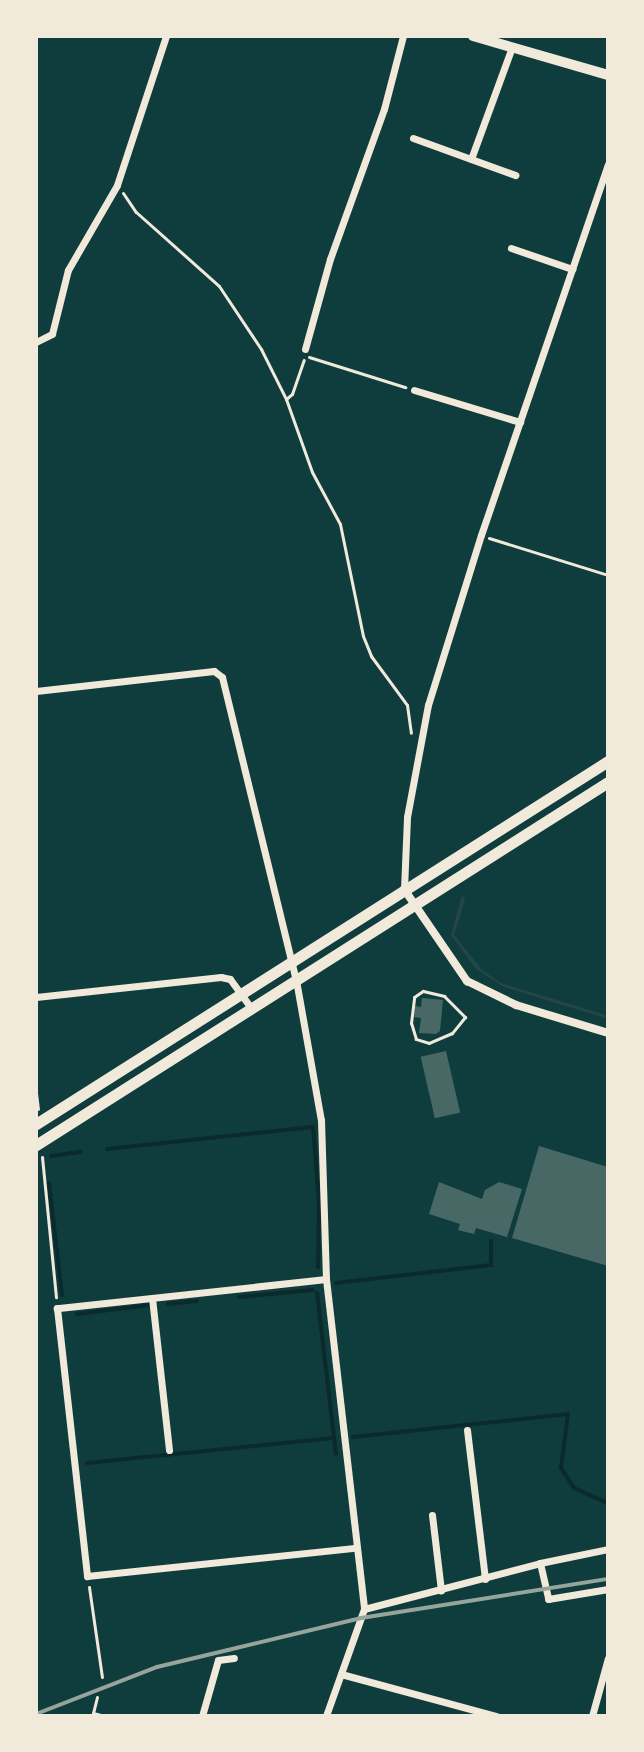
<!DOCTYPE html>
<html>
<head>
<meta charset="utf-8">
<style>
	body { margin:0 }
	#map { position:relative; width:644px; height:1752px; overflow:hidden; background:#0f3d3e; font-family:"Source Serif 4",serif }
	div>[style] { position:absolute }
	.green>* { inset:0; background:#244646 }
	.stream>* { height:4px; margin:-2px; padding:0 2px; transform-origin:2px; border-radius:2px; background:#0a2a2b }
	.building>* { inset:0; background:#486865; transform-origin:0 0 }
	.path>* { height:3px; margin:-1.5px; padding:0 1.5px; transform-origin:1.5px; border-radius:1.5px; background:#f1e9da }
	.service>* { height:3px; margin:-1.5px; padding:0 1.5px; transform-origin:1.5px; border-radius:1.5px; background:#f1e9da }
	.minor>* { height:7px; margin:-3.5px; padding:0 3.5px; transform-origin:3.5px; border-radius:3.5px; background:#f1e9da }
	.tertiary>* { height:8px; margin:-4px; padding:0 4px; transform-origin:4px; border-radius:4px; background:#f1e9da }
	.secondary>* { height:10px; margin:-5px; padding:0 5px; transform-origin:5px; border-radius:5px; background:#f1e9da }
	.trunk>* { height:11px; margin:-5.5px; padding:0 5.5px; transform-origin:5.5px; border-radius:5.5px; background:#f1e9da }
	.rail>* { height:4px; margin:-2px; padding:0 2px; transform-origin:2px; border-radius:2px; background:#97a49c }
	span { translate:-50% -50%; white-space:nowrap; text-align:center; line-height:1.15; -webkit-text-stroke:6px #f1e9da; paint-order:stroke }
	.frame { position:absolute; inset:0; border:38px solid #f1e9da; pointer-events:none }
</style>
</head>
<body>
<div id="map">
	<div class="green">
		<div style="clip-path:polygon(462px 895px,465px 900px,454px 935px,482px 970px,501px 983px,606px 1015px,605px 1018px,504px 987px,475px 968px,451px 935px)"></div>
	</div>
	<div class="stream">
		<div style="left:107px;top:1149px;width:207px;rotate:-6.1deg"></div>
		<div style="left:313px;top:1127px;width:75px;rotate:85.4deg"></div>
		<div style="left:319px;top:1202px;width:65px;rotate:90.9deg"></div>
		<div style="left:51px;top:1156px;width:30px;rotate:-8deg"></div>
		<div style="left:49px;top:1183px;width:113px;rotate:83.4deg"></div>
		<div style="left:336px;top:1283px;width:156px;rotate:-6.6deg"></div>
		<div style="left:491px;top:1265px;width:24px;rotate:-90deg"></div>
		<div style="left:317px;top:1293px;width:162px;rotate:83.3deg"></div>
		<div style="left:239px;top:1297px;width:74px;rotate:-5.4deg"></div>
		<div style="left:168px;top:1304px;width:29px;rotate:-6deg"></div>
		<div style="left:77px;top:1314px;width:73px;rotate:-7.1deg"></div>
		<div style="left:353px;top:1437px;width:216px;rotate:-6.1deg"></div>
		<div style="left:568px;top:1414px;width:54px;rotate:97.4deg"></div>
		<div style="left:561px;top:1468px;width:24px;rotate:57deg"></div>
		<div style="left:574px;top:1488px;width:37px;rotate:24deg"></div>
		<div style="left:87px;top:1463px;width:248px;rotate:-5.8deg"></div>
	</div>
	<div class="building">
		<div style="clip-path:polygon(422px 998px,443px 1000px,440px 1031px,436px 1034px,419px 1033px,421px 1018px,414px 1017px,415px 1006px,421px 1007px)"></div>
		<div style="left:446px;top:1051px;width:63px;height:26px;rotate:77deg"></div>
		<div style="clip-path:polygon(539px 1146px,608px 1167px,608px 1266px,512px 1238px)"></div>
		<div style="clip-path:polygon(439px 1182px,482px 1199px,485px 1190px,499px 1182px,522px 1189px,507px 1237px,476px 1228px,474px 1234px,458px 1230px,460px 1224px,429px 1214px)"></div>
	</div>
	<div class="path">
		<div style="left:123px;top:193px;width:23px;rotate:56deg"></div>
		<div style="left:136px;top:212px;width:111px;rotate:41.7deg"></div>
		<div style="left:219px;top:286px;width:76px;rotate:56.3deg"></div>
		<div style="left:261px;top:349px;width:56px;rotate:63.4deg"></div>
		<div style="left:286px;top:399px;width:77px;rotate:70.4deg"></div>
		<div style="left:312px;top:472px;width:59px;rotate:61.7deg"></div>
		<div style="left:340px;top:524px;width:114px;rotate:78.4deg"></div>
		<div style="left:363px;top:636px;width:22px;rotate:68deg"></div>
		<div style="left:371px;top:656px;width:61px;rotate:53.7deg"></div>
		<div style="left:407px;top:705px;width:28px;rotate:82deg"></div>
		<div style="left:309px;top:357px;width:101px;rotate:17.4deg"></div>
		<div style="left:286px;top:399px;width:8px;rotate:-40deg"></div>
		<div style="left:292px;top:394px;width:36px;rotate:-71deg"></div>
		<div style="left:489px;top:538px;width:125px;rotate:17.3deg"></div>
		<div style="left:36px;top:1093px;width:16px;rotate:83deg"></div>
		<div style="left:42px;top:1157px;width:141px;rotate:84.3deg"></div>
		<div style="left:89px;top:1587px;width:91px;rotate:81.8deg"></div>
		<div style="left:97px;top:1697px;width:16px;rotate:104deg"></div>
		<div style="left:93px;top:1713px;width:12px;rotate:14deg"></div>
	</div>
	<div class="service">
		<div style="left:423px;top:991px;width:22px;rotate:13deg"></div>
		<div style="left:444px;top:996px;width:30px;rotate:45deg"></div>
		<div style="left:465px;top:1017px;width:21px;rotate:129deg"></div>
		<div style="left:452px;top:1033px;width:25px;rotate:157deg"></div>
		<div style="left:429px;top:1043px;width:14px;rotate:-163deg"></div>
		<div style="left:416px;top:1039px;width:17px;rotate:-107deg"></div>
		<div style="left:411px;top:1023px;width:26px;rotate:-83deg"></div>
		<div style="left:414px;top:997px;width:11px;rotate:-34deg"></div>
	</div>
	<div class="minor">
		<div style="left:413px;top:138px;width:109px;rotate:19.9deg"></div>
		<div style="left:471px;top:159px;width:119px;rotate:-69.9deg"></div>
		<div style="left:511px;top:248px;width:65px;rotate:19deg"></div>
		<div style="left:36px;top:342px;width:18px;rotate:-27deg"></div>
		<div style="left:52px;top:334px;width:66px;rotate:-76deg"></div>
		<div style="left:68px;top:270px;width:98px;rotate:-60deg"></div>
		<div style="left:117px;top:185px;width:157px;rotate:-71.8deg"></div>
		<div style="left:305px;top:349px;width:93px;rotate:-74.5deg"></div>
		<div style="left:330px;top:259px;width:159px;rotate:-70.2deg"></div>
		<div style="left:384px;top:109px;width:75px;rotate:-75.4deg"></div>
		<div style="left:414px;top:390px;width:111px;rotate:16.8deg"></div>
		<div style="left:36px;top:691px;width:179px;rotate:-6.4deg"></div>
		<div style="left:214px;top:671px;width:10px;rotate:37deg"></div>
		<div style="left:222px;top:677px;width:312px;rotate:76.3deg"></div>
		<div style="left:296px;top:980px;width:142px;rotate:79.9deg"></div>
		<div style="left:321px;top:1120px;width:159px;rotate:88.2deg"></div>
		<div style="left:326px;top:1279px;width:332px;rotate:83.4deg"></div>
		<div style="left:364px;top:1609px;width:114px;rotate:109.6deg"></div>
		<div style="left:404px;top:889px;width:72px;rotate:-87.6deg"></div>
		<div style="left:407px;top:817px;width:114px;rotate:-79.4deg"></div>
		<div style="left:428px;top:705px;width:178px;rotate:-72.7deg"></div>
		<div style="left:481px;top:535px;width:392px;rotate:-71.1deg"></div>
		<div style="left:36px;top:997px;width:186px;rotate:-6.2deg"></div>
		<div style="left:221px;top:977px;width:9px;rotate:13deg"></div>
		<div style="left:230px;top:979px;width:36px;rotate:54deg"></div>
		<div style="left:326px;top:1279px;width:271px;rotate:173.8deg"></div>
		<div style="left:57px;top:1308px;width:270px;rotate:83.6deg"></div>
		<div style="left:87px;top:1576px;width:269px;rotate:-6deg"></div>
		<div style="left:152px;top:1298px;width:153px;rotate:83.6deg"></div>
		<div style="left:467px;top:1430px;width:150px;rotate:83.1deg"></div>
		<div style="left:432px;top:1515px;width:76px;rotate:83.2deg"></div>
		<div style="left:540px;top:1563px;width:37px;rotate:77deg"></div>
		<div style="left:548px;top:1599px;width:61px;rotate:-9.5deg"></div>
		<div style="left:364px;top:1609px;width:182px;rotate:-14.6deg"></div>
		<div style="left:540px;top:1563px;width:69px;rotate:-11.6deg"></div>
		<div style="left:341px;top:1674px;width:161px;rotate:15.2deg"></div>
		<div style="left:202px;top:1716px;width:58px;rotate:-74.1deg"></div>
		<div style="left:218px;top:1660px;width:16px;rotate:-7deg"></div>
		<div style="left:592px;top:1716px;width:60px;rotate:-74.6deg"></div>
	</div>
	<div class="tertiary">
		<div style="left:404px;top:889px;width:112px;rotate:55.6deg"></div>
		<div style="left:467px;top:981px;width:55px;rotate:26.1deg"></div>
		<div style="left:516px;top:1005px;width:96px;rotate:16.9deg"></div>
	</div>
	<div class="secondary">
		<div style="left:473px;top:36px;width:141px;rotate:16.1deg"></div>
	</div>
	<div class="trunk">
		<div style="left:36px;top:1124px;width:677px;rotate:-32.4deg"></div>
		<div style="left:36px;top:1145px;width:677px;rotate:-32.4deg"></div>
	</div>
	<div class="rail">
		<div style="left:36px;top:1714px;width:130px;rotate:-21.2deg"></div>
		<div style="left:157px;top:1667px;width:73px;rotate:-13.5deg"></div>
		<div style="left:228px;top:1650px;width:137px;rotate:-13.5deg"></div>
		<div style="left:361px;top:1618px;width:250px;rotate:-9deg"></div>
	</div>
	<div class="frame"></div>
</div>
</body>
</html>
